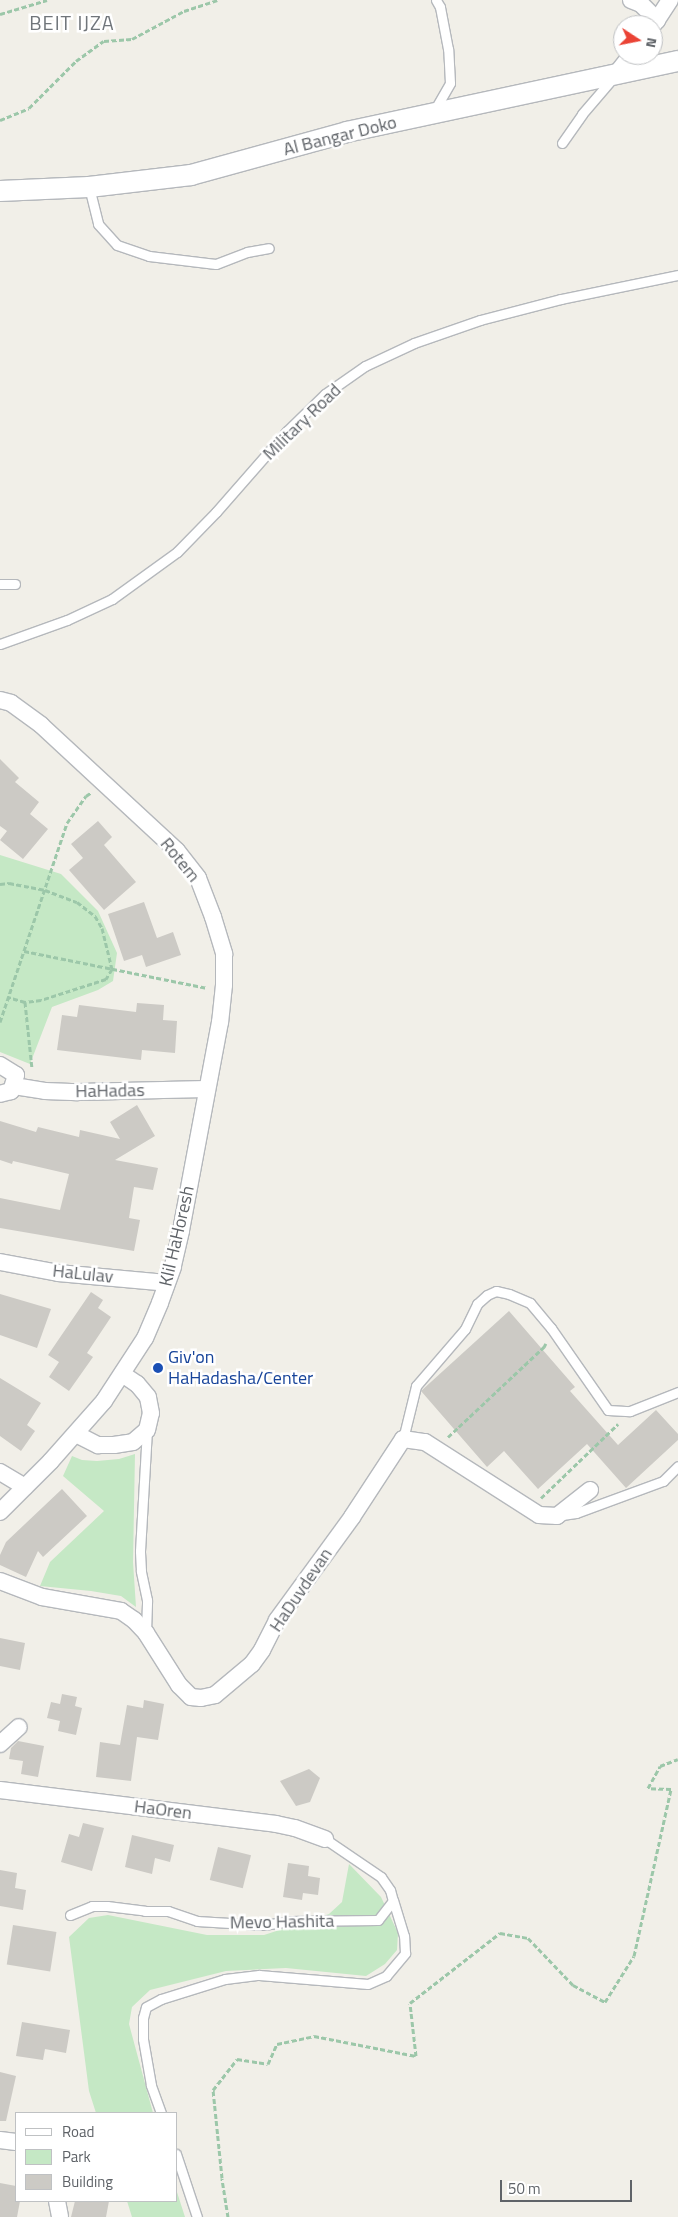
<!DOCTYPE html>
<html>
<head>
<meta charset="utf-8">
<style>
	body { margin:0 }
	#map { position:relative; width:678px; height:2217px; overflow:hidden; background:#f1efe8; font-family:"Titillium Web",sans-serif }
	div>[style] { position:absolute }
	.green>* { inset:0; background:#c5e8c5 }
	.building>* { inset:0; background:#cccac5; transform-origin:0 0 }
	.path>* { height:3px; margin-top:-1.5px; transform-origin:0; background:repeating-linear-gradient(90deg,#9cc7a9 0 5px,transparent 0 7.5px) }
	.roads { filter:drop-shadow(1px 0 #b5b8bc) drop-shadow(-1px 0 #b5b8bc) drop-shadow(0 1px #b5b8bc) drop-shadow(0 -1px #b5b8bc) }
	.service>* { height:9px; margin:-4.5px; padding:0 4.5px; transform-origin:4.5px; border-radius:4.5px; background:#fff }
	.minor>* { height:16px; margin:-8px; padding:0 8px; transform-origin:8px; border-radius:8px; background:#fff }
	.tertiary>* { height:20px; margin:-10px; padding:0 10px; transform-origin:10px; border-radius:10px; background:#fff }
	.dots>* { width:14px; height:14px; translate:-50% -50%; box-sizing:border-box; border:2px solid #fff; border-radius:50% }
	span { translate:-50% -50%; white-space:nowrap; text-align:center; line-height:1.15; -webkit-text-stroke:5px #fff; paint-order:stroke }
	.street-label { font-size:18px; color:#5f6368 }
	.transit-label { font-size:18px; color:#164399 }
	.left { translate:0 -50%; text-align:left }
	.quarter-label { font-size:20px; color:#70757a; letter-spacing:1px }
	.legend { position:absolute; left:15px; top:2112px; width:162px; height:90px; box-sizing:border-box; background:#fff; border:1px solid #bfc1c3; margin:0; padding:6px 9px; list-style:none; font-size:15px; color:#5f6368 }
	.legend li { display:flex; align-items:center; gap:10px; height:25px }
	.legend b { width:25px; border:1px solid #bfc1c3 }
	.north { position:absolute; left:613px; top:15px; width:50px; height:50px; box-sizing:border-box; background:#fff; border:1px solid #bfc1c3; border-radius:50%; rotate:101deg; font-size:14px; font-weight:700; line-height:20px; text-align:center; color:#5f6368 }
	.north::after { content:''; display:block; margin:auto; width:18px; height:22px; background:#ea4335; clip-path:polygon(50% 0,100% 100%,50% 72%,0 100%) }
	.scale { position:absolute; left:500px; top:2180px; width:132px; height:22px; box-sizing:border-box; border:2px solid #5f6368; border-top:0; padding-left:6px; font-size:15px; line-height:18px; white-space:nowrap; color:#5f6368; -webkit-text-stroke:4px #fff; paint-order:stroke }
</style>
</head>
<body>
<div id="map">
	<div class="green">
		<div style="clip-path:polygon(0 855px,61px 874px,98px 911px,117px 953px,113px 981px,98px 990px,52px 1007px,30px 1064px,0 1052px)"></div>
		<div style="clip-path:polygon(135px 1454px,133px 1562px,136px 1607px,121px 1596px,91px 1591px,40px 1586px,50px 1562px,104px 1511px,63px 1476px,72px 1456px,82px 1460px,97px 1461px,119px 1459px)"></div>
		<div style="clip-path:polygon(349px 1864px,381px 1897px,398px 1933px,397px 1950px,385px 1964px,366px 1976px,286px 1968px,226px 1971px,150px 1990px,132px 2007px,129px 2024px,153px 2113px,96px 2113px,89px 2091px,69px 1937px,89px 1918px,108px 1915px,207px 1935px,264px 1935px,329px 1914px,342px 1902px)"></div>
		<div style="clip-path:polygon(176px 2189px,185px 2217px,132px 2217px,127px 2201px,176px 2201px)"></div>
	</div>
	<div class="building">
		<div style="clip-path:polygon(0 759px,19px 778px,15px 782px,39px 802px,30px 814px,48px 829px,23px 859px,0 840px,7px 831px,0 826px)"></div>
		<div style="clip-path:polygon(98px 821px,112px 837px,104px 845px,136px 882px,104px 910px,69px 870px,83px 858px,71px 844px)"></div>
		<div style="clip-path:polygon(144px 902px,157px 938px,173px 932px,181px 955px,146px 967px,142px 955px,124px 961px,108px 914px)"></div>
		<div style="clip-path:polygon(137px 1003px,164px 1005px,163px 1020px,177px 1021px,175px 1053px,142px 1050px,141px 1060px,57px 1050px,62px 1015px,77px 1017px,79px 1005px,136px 1012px)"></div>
		<div style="clip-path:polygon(137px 1105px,155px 1136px,115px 1160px,158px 1168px,153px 1190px,134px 1187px,129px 1218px,140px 1220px,134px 1251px,0 1228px,0 1198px,60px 1210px,69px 1174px,13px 1161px,12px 1164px,0 1160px,0 1121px,36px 1132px,38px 1127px,79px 1137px,80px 1130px,120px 1139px,110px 1122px)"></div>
		<div style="clip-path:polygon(91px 1292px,103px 1300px,98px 1308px,111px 1317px,87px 1353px,93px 1357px,69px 1391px,49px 1377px,59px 1362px,48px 1355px)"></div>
		<div style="clip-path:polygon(0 1294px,51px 1309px,37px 1348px,0 1335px)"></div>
		<div style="clip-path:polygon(509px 1311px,575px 1387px,570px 1391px,618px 1445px,656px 1410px,678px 1434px,678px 1440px,626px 1488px,587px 1444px,538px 1489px,504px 1451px,487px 1467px,421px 1391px)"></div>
		<div style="clip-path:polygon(0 1378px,41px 1403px,27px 1425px,35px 1431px,21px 1451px,0 1436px)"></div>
		<div style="clip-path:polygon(62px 1489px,87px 1516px,43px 1557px,38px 1551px,26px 1577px,0 1565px,0 1555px,6px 1542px)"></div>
		<div style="clip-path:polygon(0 1638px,25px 1643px,20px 1670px,0 1666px)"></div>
		<div style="clip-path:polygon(62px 1694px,77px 1697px,75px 1706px,82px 1708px,76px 1735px,58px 1731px,60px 1721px,47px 1718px,51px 1702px,60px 1704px)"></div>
		<div style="clip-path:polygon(144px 1700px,164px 1704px,158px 1740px,137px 1737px,131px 1781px,96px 1777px,100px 1742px,120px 1745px,127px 1705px,143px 1708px)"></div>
		<div style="clip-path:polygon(18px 1741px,44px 1746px,38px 1777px,21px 1774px,23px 1761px,9px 1759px,11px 1748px)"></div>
		<div style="clip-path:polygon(309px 1769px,320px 1778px,310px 1802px,296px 1806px,280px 1781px)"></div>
		<div style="clip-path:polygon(83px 1823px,104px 1828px,92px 1871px,61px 1862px,69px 1834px,79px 1837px)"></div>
		<div style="clip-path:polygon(132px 1835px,174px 1845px,170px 1862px,155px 1858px,152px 1874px,125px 1867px)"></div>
		<div style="left:218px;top:1847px;width:34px;height:34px;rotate:14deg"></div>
		<div style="clip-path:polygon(288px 1863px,309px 1866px,308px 1876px,320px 1878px,318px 1895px,303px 1893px,302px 1900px,283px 1897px)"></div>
		<div style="clip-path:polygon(0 1870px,17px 1873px,15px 1888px,26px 1890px,23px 1910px,0 1906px)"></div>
		<div style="left:13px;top:1925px;width:44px;height:40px;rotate:9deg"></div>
		<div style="clip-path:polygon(22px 2022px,70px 2030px,66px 2053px,45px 2049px,43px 2060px,16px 2056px)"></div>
		<div style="clip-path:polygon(0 2072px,16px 2076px,6px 2121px,0 2121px)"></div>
		<div style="clip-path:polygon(0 2183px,16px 2186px,16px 2201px,20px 2201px,17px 2217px,0 2217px)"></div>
		<div style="clip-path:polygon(75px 2201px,109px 2201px,106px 2217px,71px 2217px)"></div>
	</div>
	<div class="path">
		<div style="left:0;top:14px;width:49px;rotate:-16.6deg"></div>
		<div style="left:0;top:120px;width:31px;rotate:-22deg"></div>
		<div style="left:29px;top:108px;width:66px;rotate:-45deg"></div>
		<div style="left:76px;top:61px;width:34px;rotate:-36deg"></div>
		<div style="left:104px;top:41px;width:28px;rotate:-4deg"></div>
		<div style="left:132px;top:39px;width:59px;rotate:-28.3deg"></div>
		<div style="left:184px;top:11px;width:35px;rotate:-18deg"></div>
		<div style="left:0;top:884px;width:9px;rotate:-6deg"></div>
		<div style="left:9px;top:883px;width:37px;rotate:11deg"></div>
		<div style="left:45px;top:890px;width:34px;rotate:21deg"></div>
		<div style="left:77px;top:902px;width:23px;rotate:38deg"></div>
		<div style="left:95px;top:916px;width:14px;rotate:60deg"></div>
		<div style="left:102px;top:928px;width:42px;rotate:76.3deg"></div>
		<div style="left:112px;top:969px;width:12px;rotate:121deg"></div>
		<div style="left:106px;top:979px;width:68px;rotate:162.1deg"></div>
		<div style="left:41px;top:1000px;width:16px;rotate:173deg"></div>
		<div style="left:25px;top:1002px;width:18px;rotate:-164deg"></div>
		<div style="left:24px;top:951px;width:187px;rotate:11.4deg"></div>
		<div style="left:25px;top:1002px;width:67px;rotate:84deg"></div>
		<div style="left:0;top:1022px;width:210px;rotate:-71.4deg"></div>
		<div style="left:67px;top:823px;width:33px;rotate:-55deg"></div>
		<div style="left:86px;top:796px;width:7px;rotate:-34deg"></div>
		<div style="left:448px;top:1437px;width:132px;rotate:-43.2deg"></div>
		<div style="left:544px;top:1347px;width:4px;rotate:-63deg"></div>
		<div style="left:541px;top:1498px;width:107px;rotate:-43.9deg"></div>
		<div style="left:228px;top:2217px;width:39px;rotate:-99deg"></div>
		<div style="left:222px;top:2178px;width:88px;rotate:-95.8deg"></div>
		<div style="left:213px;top:2090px;width:39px;rotate:-52deg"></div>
		<div style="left:237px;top:2059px;width:31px;rotate:9deg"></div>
		<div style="left:268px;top:2064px;width:22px;rotate:-66deg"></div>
		<div style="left:277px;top:2044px;width:38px;rotate:-12deg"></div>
		<div style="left:314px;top:2036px;width:104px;rotate:11.1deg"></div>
		<div style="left:416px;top:2056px;width:53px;rotate:-96.5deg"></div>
		<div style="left:410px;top:2003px;width:114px;rotate:-37.9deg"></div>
		<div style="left:500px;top:1933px;width:28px;rotate:10deg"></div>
		<div style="left:528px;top:1938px;width:65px;rotate:46.2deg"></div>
		<div style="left:573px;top:1985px;width:36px;rotate:28deg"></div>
		<div style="left:605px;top:2002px;width:54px;rotate:-57.8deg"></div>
		<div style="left:634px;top:1956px;width:171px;rotate:-77.5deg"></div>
		<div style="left:671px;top:1789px;width:23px;rotate:-178deg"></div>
		<div style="left:648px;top:1788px;width:25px;rotate:-61deg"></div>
		<div style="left:660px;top:1766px;width:19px;rotate:-21deg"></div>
	</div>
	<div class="roads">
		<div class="service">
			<div style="left:434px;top:111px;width:32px;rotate:-60deg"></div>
			<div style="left:450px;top:83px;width:34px;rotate:-93deg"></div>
			<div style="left:448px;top:49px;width:43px;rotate:-100.8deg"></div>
			<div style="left:440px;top:7px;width:8px;rotate:-120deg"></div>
			<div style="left:562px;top:143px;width:35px;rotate:-55deg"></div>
			<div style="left:582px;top:114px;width:46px;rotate:-49.4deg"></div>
			<div style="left:89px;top:187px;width:38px;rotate:76deg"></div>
			<div style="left:98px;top:224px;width:28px;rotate:48deg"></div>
			<div style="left:117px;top:245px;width:34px;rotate:19deg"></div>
			<div style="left:149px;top:256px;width:67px;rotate:6.8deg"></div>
			<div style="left:216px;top:264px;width:33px;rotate:-21deg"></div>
			<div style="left:247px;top:252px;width:22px;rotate:-10deg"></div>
			<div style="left:0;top:584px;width:15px"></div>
			<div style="left:0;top:644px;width:71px;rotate:-19.7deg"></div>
			<div style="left:67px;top:620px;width:50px;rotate:-25deg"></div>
			<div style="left:112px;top:599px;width:80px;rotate:-35.9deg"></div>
			<div style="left:177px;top:552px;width:56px;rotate:-45.7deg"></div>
			<div style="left:216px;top:512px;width:108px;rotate:-48.8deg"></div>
			<div style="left:287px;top:431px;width:53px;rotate:-44.2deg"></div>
			<div style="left:325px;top:394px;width:49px;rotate:-35deg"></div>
			<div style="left:365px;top:366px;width:54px;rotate:-25.1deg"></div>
			<div style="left:414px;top:343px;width:70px;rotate:-19.2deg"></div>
			<div style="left:480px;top:320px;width:84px;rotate:-14.5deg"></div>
			<div style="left:561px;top:299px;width:119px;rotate:-11.6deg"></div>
			<div style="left:403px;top:1439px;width:55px;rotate:-76.2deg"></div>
			<div style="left:416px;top:1386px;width:75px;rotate:-49.3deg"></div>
			<div style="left:465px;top:1329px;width:28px;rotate:-64deg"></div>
			<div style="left:477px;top:1304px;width:13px;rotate:-42deg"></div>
			<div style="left:487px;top:1295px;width:10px;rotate:-24deg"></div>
			<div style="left:496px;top:1291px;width:13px;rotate:13deg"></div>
			<div style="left:509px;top:1294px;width:23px;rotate:23deg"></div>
			<div style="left:530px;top:1303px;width:33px;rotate:50deg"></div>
			<div style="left:551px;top:1328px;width:100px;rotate:55.2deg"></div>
			<div style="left:608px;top:1410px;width:22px;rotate:3deg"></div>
			<div style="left:630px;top:1411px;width:52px;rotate:-21.6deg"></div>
			<div style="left:562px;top:1515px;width:14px;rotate:-8deg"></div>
			<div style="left:576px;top:1513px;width:93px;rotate:-20.2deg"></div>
			<div style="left:663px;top:1481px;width:21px;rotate:-45deg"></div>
			<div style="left:146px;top:1632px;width:32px;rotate:-88deg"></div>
			<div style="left:147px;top:1600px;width:30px;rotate:-102deg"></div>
			<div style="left:141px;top:1571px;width:20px;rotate:-93deg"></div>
			<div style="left:140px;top:1551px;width:120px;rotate:-86.7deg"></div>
			<div style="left:70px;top:1915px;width:24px;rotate:-22deg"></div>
			<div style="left:92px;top:1906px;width:15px"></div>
			<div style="left:107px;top:1906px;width:38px;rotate:7deg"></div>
			<div style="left:145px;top:1911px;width:23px"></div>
			<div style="left:168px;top:1911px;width:31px;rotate:19deg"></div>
			<div style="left:197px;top:1921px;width:66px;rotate:3.5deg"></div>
			<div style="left:263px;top:1925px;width:28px;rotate:-8deg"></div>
			<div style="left:291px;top:1921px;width:87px;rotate:-0.7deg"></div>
			<div style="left:378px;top:1920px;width:24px;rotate:-52deg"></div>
			<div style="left:393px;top:1901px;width:11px;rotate:-105deg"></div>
			<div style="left:390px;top:1890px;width:16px;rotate:-125deg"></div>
			<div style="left:381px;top:1877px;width:68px;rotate:-145.8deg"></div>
			<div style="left:161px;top:2113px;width:30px;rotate:-110deg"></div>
			<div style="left:151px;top:2085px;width:47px;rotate:-99.9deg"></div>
			<div style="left:143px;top:2039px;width:21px;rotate:-90deg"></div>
			<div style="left:143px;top:2018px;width:11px;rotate:-75deg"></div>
			<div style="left:146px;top:2007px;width:17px;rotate:-28deg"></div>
			<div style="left:161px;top:1999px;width:67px;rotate:-17.4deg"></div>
			<div style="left:225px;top:1979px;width:34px;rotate:-7deg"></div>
			<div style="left:259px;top:1975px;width:109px;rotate:4.7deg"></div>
			<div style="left:368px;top:1984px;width:20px;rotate:-24deg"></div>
			<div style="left:386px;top:1976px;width:30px;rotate:-50deg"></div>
			<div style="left:405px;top:1953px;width:17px;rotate:-93deg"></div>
			<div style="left:404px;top:1936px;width:37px;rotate:-107deg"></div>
			<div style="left:176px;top:2154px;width:66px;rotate:71.6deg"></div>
		</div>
		<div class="minor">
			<div style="left:631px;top:0;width:11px;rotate:22deg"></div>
			<div style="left:641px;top:4px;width:23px;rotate:45deg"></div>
			<div style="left:657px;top:20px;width:6px;rotate:129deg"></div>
			<div style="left:657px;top:20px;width:24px;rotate:-57deg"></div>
			<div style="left:617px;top:73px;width:23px;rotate:-52deg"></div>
			<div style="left:0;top:700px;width:11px;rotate:15deg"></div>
			<div style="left:11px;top:703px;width:37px;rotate:36deg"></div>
			<div style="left:41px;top:725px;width:185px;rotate:42.8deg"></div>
			<div style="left:177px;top:851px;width:34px;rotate:52deg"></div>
			<div style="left:198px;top:878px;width:42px;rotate:69deg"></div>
			<div style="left:213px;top:917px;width:39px;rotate:73deg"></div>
			<div style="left:224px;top:954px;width:31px;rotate:90deg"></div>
			<div style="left:224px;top:985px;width:37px;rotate:96deg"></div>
			<div style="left:220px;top:1022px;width:213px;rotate:100.6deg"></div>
			<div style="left:181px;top:1231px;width:37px;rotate:103deg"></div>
			<div style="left:173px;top:1267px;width:38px;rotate:110deg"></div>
			<div style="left:160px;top:1303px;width:38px;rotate:113deg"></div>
			<div style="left:145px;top:1338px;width:75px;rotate:123.1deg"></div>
			<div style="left:104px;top:1401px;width:80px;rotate:131.5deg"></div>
			<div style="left:51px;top:1461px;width:72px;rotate:135deg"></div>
			<div style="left:0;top:1065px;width:19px;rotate:32deg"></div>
			<div style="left:16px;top:1075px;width:17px;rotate:107deg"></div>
			<div style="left:11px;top:1091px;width:11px;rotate:165deg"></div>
			<div style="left:14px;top:1086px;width:31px;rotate:9deg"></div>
			<div style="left:45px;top:1091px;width:33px;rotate:2deg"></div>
			<div style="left:78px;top:1092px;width:128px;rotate:-1.3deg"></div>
			<div style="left:0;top:1262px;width:59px;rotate:10.7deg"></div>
			<div style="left:58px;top:1273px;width:109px;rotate:5.2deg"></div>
			<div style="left:76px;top:1434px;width:25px;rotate:27deg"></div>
			<div style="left:98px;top:1445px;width:16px"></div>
			<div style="left:114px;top:1445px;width:19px;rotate:-9deg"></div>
			<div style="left:133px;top:1442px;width:18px;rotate:-41deg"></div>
			<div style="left:147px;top:1430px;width:17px;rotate:-77deg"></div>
			<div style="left:151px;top:1413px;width:16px;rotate:-101deg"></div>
			<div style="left:148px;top:1397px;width:17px;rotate:-130deg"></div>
			<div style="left:137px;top:1384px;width:18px;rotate:-146deg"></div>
			<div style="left:0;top:1472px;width:29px;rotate:31deg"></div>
			<div style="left:0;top:1581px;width:45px;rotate:20.9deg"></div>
			<div style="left:42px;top:1597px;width:80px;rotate:10deg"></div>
			<div style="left:121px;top:1611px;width:16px;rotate:35deg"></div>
			<div style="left:134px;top:1620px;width:18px;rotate:47deg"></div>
			<div style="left:146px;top:1633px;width:62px;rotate:57.6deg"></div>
			<div style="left:179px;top:1685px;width:17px;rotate:45deg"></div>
			<div style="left:191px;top:1697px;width:10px;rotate:6deg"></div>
			<div style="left:201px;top:1698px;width:14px;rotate:-12deg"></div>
			<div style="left:215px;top:1695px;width:48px;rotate:-40deg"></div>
			<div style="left:252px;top:1664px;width:17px;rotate:-54deg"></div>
			<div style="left:262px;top:1650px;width:34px;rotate:-63deg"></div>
			<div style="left:277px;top:1620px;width:127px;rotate:-53.9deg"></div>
			<div style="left:352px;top:1517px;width:93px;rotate:-56.8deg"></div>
			<div style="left:403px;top:1439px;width:22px;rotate:8deg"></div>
			<div style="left:425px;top:1442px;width:135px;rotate:32.6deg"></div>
			<div style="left:539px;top:1515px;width:18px;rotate:3deg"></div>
			<div style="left:557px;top:1516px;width:42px;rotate:-38.2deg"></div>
			<div style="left:0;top:1744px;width:25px;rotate:-42deg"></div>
			<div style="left:0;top:1790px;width:278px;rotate:7deg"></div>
			<div style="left:276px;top:1824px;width:19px;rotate:12deg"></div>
			<div style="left:295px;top:1828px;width:32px;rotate:20deg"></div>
			<div style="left:0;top:2140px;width:16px;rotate:7deg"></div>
			<div style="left:57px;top:2201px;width:16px;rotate:79deg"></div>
		</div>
		<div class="tertiary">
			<div style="left:0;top:191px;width:89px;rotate:-2.6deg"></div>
			<div style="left:89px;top:187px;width:103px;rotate:-6.7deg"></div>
			<div style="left:191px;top:175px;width:162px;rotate:-15.4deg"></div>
			<div style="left:347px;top:132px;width:339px;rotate:-12.1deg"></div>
		</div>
	</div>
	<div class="dots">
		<div style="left:158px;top:1368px;background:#1a4fb4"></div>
	</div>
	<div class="street-label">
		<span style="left:340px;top:136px;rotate:-14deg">Al Bangar Doko</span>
		<span style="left:302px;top:422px;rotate:-44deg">Military Road</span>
		<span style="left:180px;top:860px;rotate:51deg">Rotem</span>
		<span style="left:110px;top:1091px;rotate:-1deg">HaHadas</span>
		<span style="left:177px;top:1236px;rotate:-77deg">Klil HaHoresh</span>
		<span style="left:83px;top:1274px;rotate:6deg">HaLulav</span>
		<span style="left:301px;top:1590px;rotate:-56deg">HaDuvdevan</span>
		<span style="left:163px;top:1810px;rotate:7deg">HaOren</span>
		<span style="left:282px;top:1922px;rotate:-1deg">Mevo Hashita</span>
	</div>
	<div class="transit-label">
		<span class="left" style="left:168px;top:1368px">Giv'on<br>HaHadasha/Center</span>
	</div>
	<div class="quarter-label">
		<span style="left:72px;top:22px">BEIT IJZA</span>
	</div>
	<ul class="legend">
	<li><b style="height:6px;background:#fff"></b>Road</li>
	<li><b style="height:14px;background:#c5e8c5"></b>Park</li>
	<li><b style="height:14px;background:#cccac5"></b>Building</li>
	</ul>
	<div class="north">N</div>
	<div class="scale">50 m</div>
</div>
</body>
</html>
